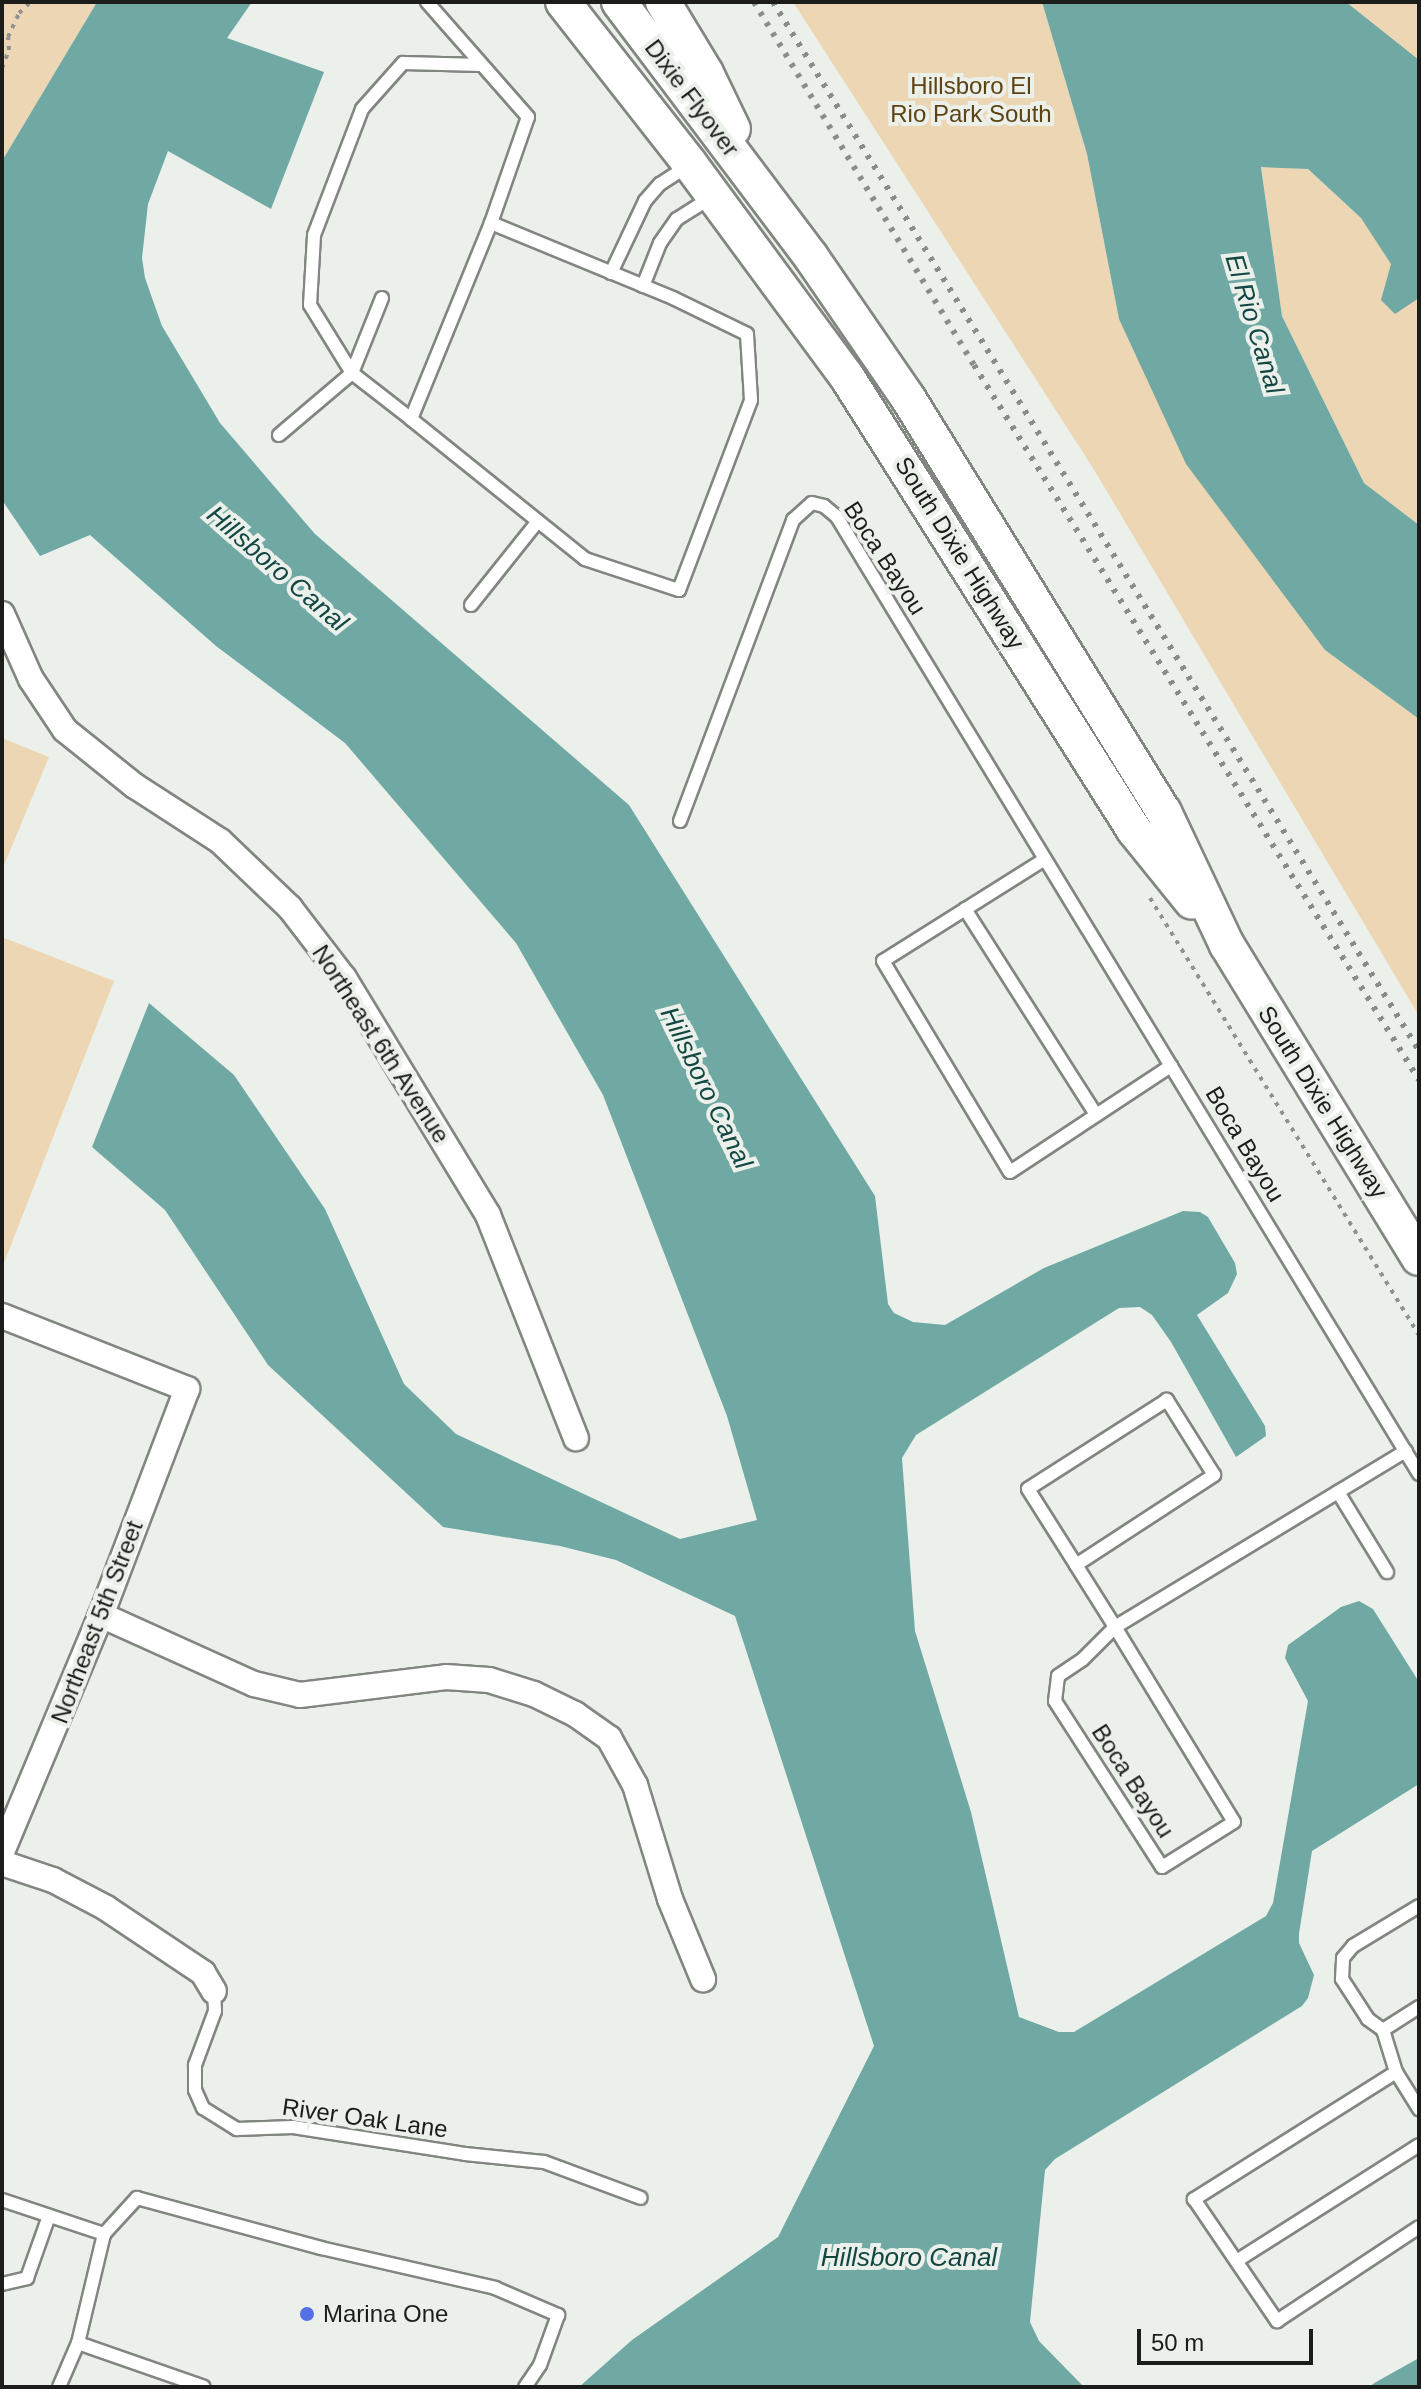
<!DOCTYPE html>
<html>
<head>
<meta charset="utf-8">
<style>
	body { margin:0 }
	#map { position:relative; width:1421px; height:2389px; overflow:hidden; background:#ecf0ea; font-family:Helvetica,sans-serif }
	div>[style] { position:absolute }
	.green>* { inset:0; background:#edd6b3 }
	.water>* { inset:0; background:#70a9a4 }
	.path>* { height:4px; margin-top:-2px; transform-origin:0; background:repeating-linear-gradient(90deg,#8f928d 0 4px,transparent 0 10px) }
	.roads { filter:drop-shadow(2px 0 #828680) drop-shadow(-2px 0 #828680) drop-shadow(0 2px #828680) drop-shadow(0 -2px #828680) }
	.lane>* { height:12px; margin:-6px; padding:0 6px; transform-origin:6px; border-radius:6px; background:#fff }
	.street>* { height:24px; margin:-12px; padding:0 12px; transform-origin:12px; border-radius:12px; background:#fff }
	.secondary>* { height:34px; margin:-17px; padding:0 17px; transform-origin:17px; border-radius:17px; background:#fff }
	.rail>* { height:6px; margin-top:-3px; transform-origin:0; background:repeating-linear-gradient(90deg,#898c88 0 4px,transparent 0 12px) }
	.dots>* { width:22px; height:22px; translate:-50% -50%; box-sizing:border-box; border:4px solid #ecf0ea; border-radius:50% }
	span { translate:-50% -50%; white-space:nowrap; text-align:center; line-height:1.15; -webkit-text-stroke:8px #ecf0ea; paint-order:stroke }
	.park-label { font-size:24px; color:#5d4312 }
	.street-label { font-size:24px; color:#1c1d1b }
	.poi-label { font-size:24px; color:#1c1d1b }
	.left { translate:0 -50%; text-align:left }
	.water-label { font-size:26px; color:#114642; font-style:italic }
	.frame { position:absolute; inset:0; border:4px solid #1c1d1b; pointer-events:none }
	.scale { position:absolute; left:1137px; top:2329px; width:176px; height:36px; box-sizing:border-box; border:4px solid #1c1d1b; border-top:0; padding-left:10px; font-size:24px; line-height:28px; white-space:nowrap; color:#1c1d1b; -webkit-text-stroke:6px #ecf0ea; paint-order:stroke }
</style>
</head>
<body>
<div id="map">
	<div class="green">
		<div style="clip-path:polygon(2px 2px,97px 2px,2px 161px)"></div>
		<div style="clip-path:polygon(793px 2px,1042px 2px,1087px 154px,1119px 319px,1325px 650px,1419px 719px,1419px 1016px,1093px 468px)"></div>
		<div style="clip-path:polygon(1346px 2px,1419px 2px,1419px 60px,1387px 38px)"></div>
		<div style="clip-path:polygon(1261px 166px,1308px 169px,1361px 218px,1419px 298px,1419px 525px,1364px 483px,1282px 316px)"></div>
		<div style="clip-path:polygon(2px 738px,49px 757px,2px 870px)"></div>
		<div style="clip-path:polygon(2px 937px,114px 981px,2px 1268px)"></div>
	</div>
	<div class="water">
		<div style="clip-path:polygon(97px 2px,252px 2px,227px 38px,324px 72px,271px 209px,168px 151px,148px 204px,142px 258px,145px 278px,162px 326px,220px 423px,315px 534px,629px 805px,875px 1196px,888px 1304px,894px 1313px,913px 1322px,945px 1325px,1044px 1268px,1183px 1211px,1200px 1212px,1208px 1217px,1235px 1263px,1237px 1274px,1228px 1293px,1197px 1315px,1265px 1426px,1266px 1436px,1236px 1457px,1171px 1342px,1152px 1315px,1140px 1307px,1119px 1308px,916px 1435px,902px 1458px,915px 1631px,971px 1812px,1019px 2017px,1059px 2032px,1074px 2032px,1266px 1916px,1273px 1903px,1308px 1701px,1285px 1658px,1288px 1645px,1341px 1607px,1359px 1601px,1373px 1609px,1419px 1682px,1419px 1784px,1312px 1851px,1299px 1934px,1299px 1943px,1314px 1975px,1308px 1998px,1302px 2006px,1055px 2159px,1045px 2170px,1030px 2322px,1039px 2341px,1084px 2387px,579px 2387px,632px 2340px,778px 2237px,874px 2046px,735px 1616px,616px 1560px,560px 1546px,443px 1527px,268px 1365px,165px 1210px,92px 1147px,149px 1003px,234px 1075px,325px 1209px,404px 1384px,456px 1434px,680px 1539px,757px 1520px,727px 1416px,603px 1095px,516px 943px,345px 743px,216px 646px,90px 535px,40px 556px,2px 500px,2px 161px)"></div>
		<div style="clip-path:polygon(1042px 2px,1346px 2px,1419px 60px,1419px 298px,1395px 314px,1381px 300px,1391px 264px,1361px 218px,1308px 169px,1261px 167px,1282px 316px,1364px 483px,1419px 525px,1419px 719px,1325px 650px,1186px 464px,1119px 319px,1087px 154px)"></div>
		<div style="clip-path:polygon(1419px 2358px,1419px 2387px,1369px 2387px,1376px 2382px)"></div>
	</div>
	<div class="path">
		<div style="left:2px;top:68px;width:19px;rotate:-69deg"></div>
		<div style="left:9px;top:50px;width:13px;rotate:-94deg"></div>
		<div style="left:8px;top:37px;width:26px;rotate:-65deg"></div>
		<div style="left:19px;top:13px;width:16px;rotate:-43deg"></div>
		<div style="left:1150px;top:898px;width:513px;rotate:58.39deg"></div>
	</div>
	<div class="roads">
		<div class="lane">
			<div style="left:611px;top:273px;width:80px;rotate:-64.7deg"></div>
			<div style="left:645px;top:201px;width:23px;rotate:-49deg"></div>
			<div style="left:660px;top:184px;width:33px;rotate:-33deg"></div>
			<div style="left:643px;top:286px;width:46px;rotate:-68.4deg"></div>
			<div style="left:660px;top:243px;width:29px;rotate:-55deg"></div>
			<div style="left:677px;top:219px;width:41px;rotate:-32.2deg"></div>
			<div style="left:382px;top:298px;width:81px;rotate:111.8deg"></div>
			<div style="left:352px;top:373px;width:75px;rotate:37.9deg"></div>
			<div style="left:411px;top:419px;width:212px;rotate:-67.8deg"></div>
			<div style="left:411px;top:419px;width:223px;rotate:38.8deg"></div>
			<div style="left:585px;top:559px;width:99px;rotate:18.3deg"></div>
			<div style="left:679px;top:590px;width:203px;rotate:-69.2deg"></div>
			<div style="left:751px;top:400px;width:66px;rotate:-93.5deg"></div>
			<div style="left:747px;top:334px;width:82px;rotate:-154.1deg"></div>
			<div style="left:673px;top:298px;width:197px;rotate:-157.6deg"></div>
			<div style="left:491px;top:223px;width:112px;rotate:-70.8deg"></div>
			<div style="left:528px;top:117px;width:153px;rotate:-131.3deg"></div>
			<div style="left:279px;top:435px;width:96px;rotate:-40.3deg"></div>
			<div style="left:352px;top:373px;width:80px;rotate:-121.7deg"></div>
			<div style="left:310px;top:305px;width:70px;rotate:-86.7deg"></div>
			<div style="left:314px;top:235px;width:135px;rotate:-69.1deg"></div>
			<div style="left:362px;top:109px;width:62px;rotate:-48.3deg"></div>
			<div style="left:403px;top:63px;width:79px;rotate:1.5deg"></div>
			<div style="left:471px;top:605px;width:107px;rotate:-51.4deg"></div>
			<div style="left:680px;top:821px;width:322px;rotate:-69.4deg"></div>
			<div style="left:793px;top:520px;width:25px;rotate:-42deg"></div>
			<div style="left:812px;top:503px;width:12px;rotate:14deg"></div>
			<div style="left:824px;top:506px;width:17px;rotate:40deg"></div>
			<div style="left:837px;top:517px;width:1120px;rotate:58.69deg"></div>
			<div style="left:1045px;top:859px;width:191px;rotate:147.8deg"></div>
			<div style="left:883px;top:961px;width:246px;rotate:59deg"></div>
			<div style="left:1010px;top:1172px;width:193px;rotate:-33.4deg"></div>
			<div style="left:965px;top:909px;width:244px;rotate:57.5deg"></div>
			<div style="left:1338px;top:1492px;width:94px;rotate:58.5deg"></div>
			<div style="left:1076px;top:1565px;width:165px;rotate:-33.1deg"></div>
			<div style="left:1214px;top:1475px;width:89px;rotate:-122.1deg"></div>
			<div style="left:1167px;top:1400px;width:165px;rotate:147.4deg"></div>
			<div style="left:1028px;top:1489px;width:90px;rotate:57.7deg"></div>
			<div style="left:1076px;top:1565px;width:73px;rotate:57.8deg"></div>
			<div style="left:1115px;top:1627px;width:340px;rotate:-31.2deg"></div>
			<div style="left:1115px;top:1627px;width:228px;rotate:58.6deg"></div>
			<div style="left:1234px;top:1822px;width:85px;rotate:148deg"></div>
			<div style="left:1162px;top:1867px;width:197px;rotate:-122.8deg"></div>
			<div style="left:1055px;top:1701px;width:25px;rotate:-83deg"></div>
			<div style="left:1058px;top:1676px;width:30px;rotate:-34deg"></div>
			<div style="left:1083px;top:1659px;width:45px;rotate:-45deg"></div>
			<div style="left:214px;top:1991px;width:20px;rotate:87deg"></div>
			<div style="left:215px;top:2011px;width:58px;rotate:110.3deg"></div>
			<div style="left:195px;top:2065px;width:25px;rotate:90deg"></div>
			<div style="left:195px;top:2090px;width:20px;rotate:66deg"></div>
			<div style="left:203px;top:2108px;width:40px;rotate:32deg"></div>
			<div style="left:237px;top:2129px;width:56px;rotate:-2deg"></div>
			<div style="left:293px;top:2127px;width:174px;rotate:8.9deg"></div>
			<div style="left:465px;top:2154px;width:79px;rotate:5.8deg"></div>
			<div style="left:544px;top:2162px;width:103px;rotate:20.4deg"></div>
			<div style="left:1419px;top:2007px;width:43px;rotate:147.4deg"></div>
			<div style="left:1383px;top:2030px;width:44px;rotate:72.8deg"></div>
			<div style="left:1396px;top:2072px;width:44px;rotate:58.1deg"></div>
			<div style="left:1383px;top:2030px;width:19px;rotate:-144deg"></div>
			<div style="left:1368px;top:2019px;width:48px;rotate:-123deg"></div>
			<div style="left:1342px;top:1979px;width:21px;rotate:-87deg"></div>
			<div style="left:1343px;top:1958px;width:16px;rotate:-50deg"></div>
			<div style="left:1353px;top:1946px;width:77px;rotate:-31.2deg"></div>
			<div style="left:1396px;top:2072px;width:239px;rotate:147.8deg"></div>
			<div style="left:1194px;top:2199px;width:148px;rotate:55.8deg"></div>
			<div style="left:1277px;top:2321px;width:170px;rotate:-33.5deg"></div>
			<div style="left:2px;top:2200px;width:108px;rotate:18.4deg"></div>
			<div style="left:104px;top:2234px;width:112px;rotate:103.4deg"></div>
			<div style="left:78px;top:2343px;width:48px;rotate:113.4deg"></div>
			<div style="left:104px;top:2234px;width:49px;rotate:-47.5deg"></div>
			<div style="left:137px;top:2198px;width:191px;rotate:15.2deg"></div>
			<div style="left:321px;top:2248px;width:179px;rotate:12.9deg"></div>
			<div style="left:495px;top:2288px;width:69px;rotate:23.2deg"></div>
			<div style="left:558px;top:2315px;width:53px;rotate:109.8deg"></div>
			<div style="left:540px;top:2365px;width:27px;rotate:124deg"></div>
			<div style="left:1238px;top:2260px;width:214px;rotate:-32.4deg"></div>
			<div style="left:2px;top:2284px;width:26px;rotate:-13deg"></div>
			<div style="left:27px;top:2278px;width:66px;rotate:-70.5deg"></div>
			<div style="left:78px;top:2343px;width:133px;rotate:19.2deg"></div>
		</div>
		<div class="street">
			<div style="left:2px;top:614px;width:71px;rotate:66deg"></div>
			<div style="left:31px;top:679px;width:61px;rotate:56.3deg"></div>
			<div style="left:65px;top:730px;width:90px;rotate:38.7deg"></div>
			<div style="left:135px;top:786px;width:101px;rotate:32.9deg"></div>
			<div style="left:220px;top:841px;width:97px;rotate:43.7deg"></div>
			<div style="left:290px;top:908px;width:88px;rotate:52.4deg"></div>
			<div style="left:344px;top:978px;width:277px;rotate:58.7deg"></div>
			<div style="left:488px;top:1215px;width:240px;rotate:68.5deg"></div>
			<div style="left:2px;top:1316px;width:199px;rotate:21.5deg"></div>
			<div style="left:187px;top:1389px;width:242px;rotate:110.8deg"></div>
			<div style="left:101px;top:1615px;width:257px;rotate:112.7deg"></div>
			<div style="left:101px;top:1615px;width:168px;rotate:24.3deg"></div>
			<div style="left:254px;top:1684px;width:47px;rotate:13.4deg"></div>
			<div style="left:300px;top:1695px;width:147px;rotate:-7deg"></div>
			<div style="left:446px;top:1677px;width:43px;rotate:4deg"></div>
			<div style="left:489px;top:1680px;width:47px;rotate:17.3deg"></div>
			<div style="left:534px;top:1694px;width:46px;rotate:26deg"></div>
			<div style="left:575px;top:1714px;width:42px;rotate:35.2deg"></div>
			<div style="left:609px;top:1738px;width:54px;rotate:61deg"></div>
			<div style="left:635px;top:1785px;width:119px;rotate:72.9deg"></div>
			<div style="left:670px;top:1899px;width:87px;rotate:67.6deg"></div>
			<div style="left:2px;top:1863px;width:54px;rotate:18.4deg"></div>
			<div style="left:53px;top:1880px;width:60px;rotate:27.8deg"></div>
			<div style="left:106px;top:1908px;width:117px;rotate:33.8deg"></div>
			<div style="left:203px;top:1973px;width:21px;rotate:59deg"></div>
		</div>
		<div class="secondary">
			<div style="left:563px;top:2px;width:206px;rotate:51.9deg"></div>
			<div style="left:690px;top:164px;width:265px;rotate:53.6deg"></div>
			<div style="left:847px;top:377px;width:536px;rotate:57.64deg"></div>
			<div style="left:1134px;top:830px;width:92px;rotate:51.1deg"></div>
			<div style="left:619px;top:2px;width:319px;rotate:53deg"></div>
			<div style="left:811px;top:257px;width:171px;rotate:55.5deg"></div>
			<div style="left:908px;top:398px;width:487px;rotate:58.3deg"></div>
			<div style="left:1164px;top:812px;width:147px;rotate:64.7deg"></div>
			<div style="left:1227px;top:945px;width:367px;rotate:58.5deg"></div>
			<div style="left:663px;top:2px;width:83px;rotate:58.8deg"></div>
			<div style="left:706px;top:73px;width:62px;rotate:64.3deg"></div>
		</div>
	</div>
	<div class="rail">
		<div style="left:754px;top:2px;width:424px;rotate:58.8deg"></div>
		<div style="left:974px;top:365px;width:842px;rotate:58.1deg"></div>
		<div style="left:773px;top:2px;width:1232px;rotate:58.37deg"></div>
	</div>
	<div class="dots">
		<div style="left:307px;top:2314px;background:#5571e7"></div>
	</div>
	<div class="park-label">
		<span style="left:971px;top:100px">Hillsboro El<br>Rio Park South</span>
	</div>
	<div class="street-label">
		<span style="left:692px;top:98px;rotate:53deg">Dixie Flyover</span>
		<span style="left:960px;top:553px;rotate:58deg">South Dixie Highway</span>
		<span style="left:885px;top:558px;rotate:57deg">Boca Bayou</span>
		<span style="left:381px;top:1044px;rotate:57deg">Northeast 6th Avenue</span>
		<span style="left:1323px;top:1102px;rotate:58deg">South Dixie Highway</span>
		<span style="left:1245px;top:1144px;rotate:59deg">Boca Bayou</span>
		<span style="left:97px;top:1622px;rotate:-69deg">Northeast 5th Street</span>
		<span style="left:1133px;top:1781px;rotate:57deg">Boca Bayou</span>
		<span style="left:365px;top:2118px;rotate:8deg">River Oak Lane</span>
	</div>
	<div class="poi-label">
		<span class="left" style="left:323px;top:2314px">Marina One</span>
	</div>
	<div class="water-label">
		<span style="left:1254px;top:324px;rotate:73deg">El Rio Canal</span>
		<span style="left:277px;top:569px;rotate:41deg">Hillsboro Canal</span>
		<span style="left:706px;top:1088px;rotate:64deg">Hillsboro Canal</span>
		<span style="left:909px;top:2258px">Hillsboro Canal</span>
	</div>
	<div class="frame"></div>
	<div class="scale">50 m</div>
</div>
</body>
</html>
